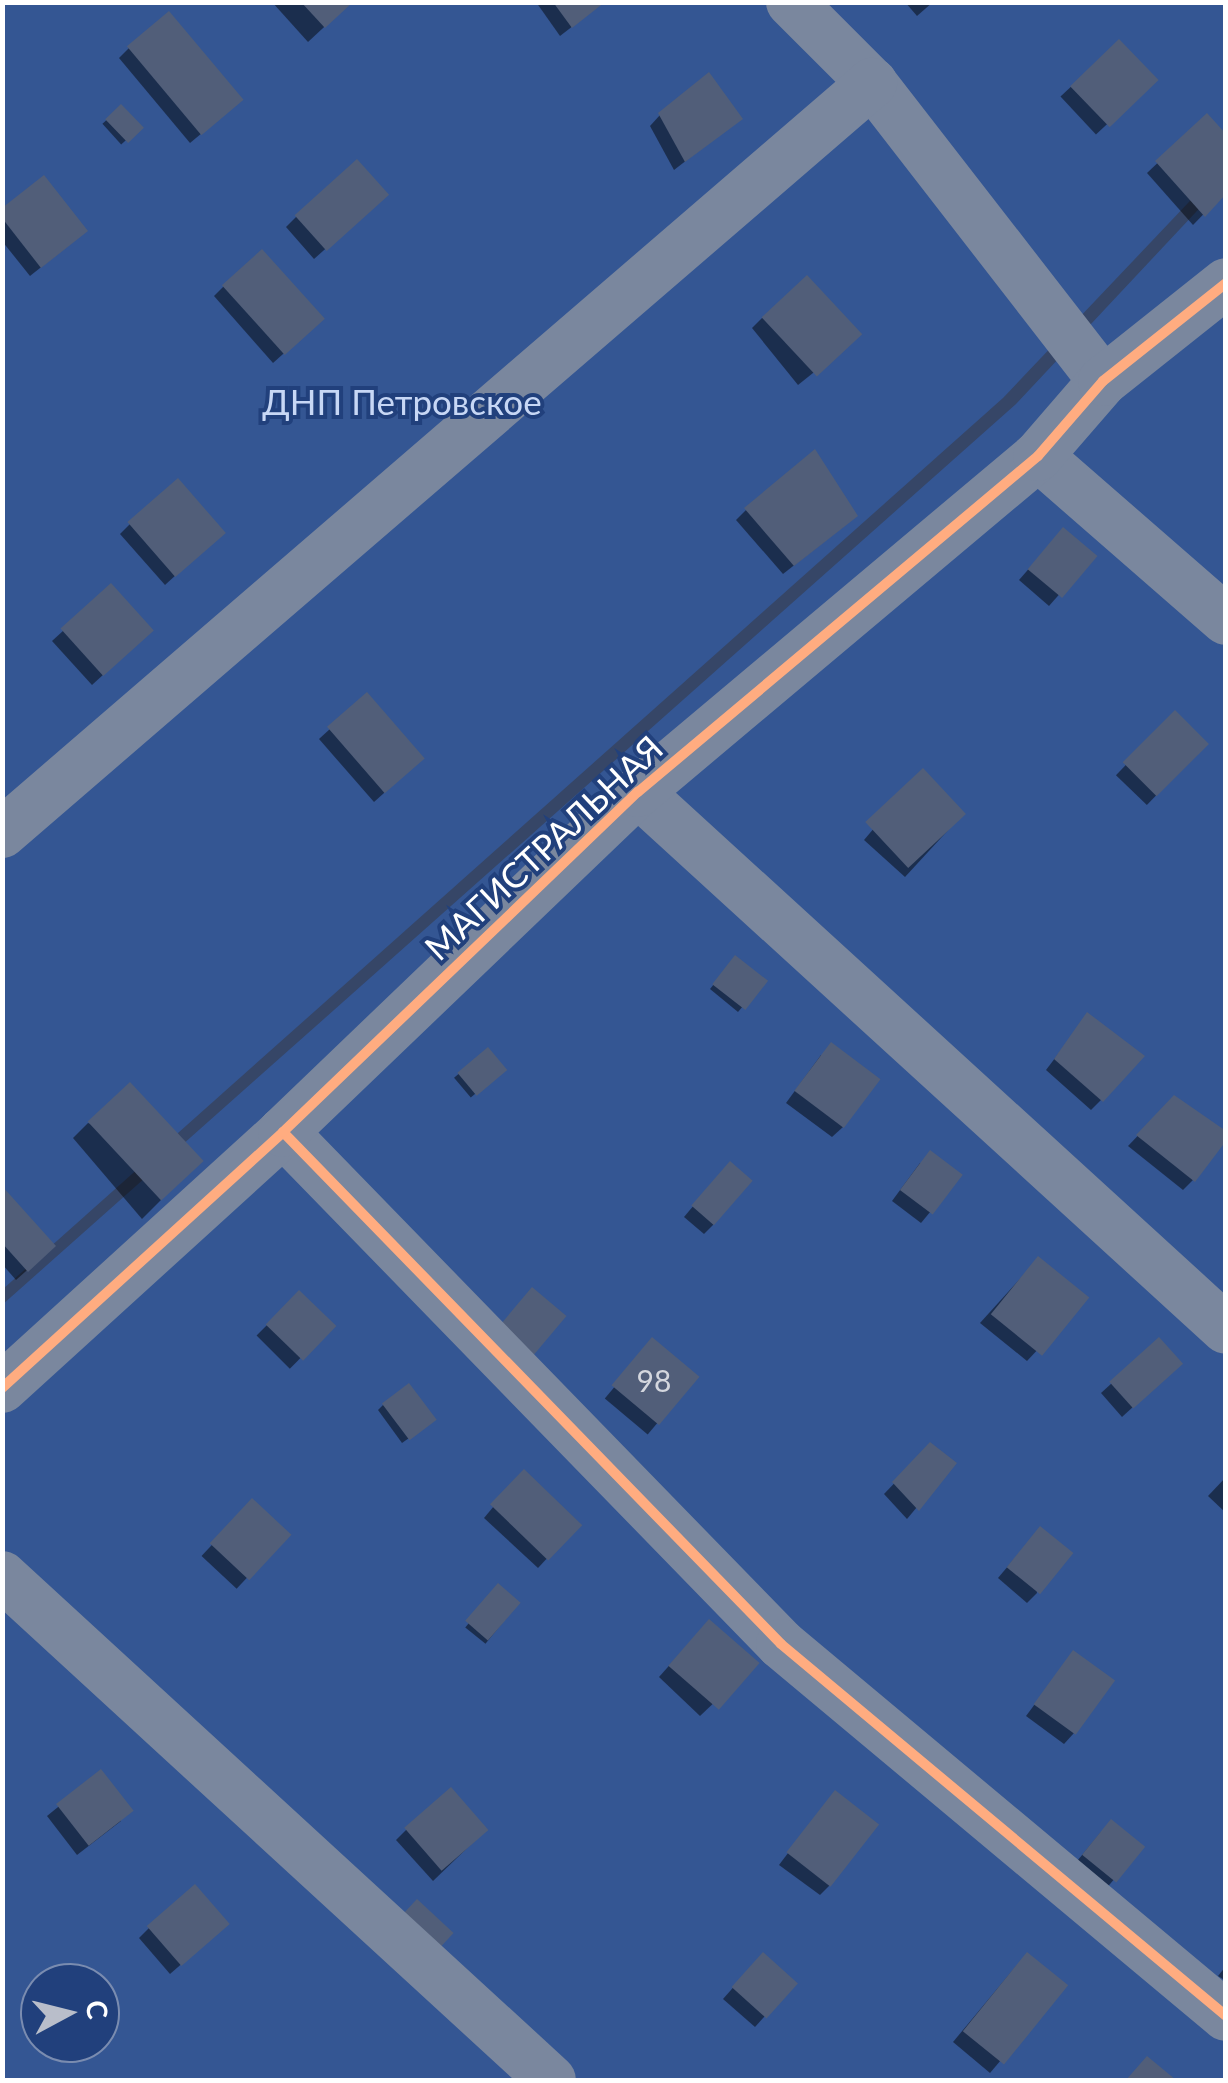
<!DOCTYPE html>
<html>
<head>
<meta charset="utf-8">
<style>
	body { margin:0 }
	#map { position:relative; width:1228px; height:2083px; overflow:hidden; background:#364667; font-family:Lato,sans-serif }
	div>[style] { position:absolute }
	.green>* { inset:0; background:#345693 }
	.shadow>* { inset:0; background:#0007; transform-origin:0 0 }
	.building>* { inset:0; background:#515e79; transform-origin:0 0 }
	.minor>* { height:50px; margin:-25px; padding:0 25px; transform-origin:25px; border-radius:25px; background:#7a879e }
	.cycleway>* { height:10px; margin:-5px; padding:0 5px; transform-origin:5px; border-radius:5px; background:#ffac80 }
	span { translate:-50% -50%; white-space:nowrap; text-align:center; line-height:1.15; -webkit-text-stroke:8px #21407c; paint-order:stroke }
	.number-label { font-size:30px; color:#d4d7de }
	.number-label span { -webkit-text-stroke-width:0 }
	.park-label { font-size:35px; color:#c7d7f5 }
	.street-label { font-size:35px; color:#fff }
	.frame { position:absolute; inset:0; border:5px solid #fff; pointer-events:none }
	.north { position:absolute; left:20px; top:1963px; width:100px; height:100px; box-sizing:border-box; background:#21407c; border:2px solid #7a8cb0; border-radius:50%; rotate:83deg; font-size:28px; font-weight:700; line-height:40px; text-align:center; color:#fff }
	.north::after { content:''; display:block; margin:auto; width:35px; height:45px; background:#b9beca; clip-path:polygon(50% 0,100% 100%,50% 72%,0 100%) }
</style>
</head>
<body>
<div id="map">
	<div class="green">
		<div style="clip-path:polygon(3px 3px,1225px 3px,1225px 164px,1003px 398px,3px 1289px)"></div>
		<div style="clip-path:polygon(evenodd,1225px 181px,1225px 2080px,3px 2080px,2px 1305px,1016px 404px,1225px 181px,40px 1983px,100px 1983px,100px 2043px,40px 2043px,40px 1983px)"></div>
	</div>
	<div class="shadow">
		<div style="clip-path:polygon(272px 2px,351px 2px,308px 42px)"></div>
		<div style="clip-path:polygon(536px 2px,604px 2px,560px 36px)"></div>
		<div style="clip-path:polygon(905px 2px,933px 2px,917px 16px)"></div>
		<div style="left:1119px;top:42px;width:52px;height:80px;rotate:47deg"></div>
		<div style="clip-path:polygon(129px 48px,231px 109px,190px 143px,119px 58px)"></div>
		<div style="left:121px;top:107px;width:28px;height:25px;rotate:48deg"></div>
		<div style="clip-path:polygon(660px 115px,740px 119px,674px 170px,650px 126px)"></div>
		<div style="clip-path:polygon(1206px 117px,1226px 191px,1193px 225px,1147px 173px)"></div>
		<div style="clip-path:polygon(375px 205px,314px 259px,286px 227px,296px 217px)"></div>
		<div style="clip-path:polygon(2px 212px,74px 241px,30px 276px,2px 241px)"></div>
		<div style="clip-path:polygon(224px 286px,311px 329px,273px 363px,214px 296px)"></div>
		<div style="clip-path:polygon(762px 318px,848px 345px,798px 385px,752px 328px)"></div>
		<div style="clip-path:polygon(746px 510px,844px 526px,783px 574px,736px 520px)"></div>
		<div style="clip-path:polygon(130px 524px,212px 542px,165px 585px,120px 534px)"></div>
		<div style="clip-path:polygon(1053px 541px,1093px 556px,1049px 606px,1019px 580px)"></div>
		<div style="clip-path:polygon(111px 587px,140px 641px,92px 685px,52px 641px)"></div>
		<div style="clip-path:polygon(367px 695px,412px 768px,374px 802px,319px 739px)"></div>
		<div style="left:1175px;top:714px;width:43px;height:85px;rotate:44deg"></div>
		<div style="clip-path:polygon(913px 782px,963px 814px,905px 877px,864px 840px)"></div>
		<div style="clip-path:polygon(731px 963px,764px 981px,738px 1012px,710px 989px)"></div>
		<div style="clip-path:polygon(1087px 1016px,1101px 1100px,1091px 1110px,1046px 1070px)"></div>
		<div style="left:487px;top:1050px;width:26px;height:43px;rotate:50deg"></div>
		<div style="clip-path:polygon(821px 1055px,843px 1127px,832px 1137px,786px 1103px)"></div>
		<div style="clip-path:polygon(1174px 1098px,1193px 1180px,1183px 1190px,1128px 1146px)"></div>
		<div style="clip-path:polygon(88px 1123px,200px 1161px,142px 1219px,73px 1138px)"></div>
		<div style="clip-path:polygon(920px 1163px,960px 1176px,921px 1223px,892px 1201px)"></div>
		<div style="clip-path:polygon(720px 1174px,714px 1224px,704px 1234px,684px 1217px)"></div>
		<div style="clip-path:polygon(2px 1192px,43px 1256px,16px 1280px,2px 1264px)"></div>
		<div style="clip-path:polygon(1028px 1270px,1086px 1298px,1027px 1361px,980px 1323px)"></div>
		<div style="left:299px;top:1293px;width:47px;height:60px;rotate:45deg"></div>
		<div style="left:653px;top:1341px;width:56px;height:75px;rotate:40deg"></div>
		<div style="clip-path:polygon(1158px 1341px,1169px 1374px,1122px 1417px,1101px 1393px)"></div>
		<div style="clip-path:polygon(383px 1405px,429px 1424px,402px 1443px,378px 1410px)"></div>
		<div style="clip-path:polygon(930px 1446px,953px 1464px,907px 1519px,884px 1494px)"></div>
		<div style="clip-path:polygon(1226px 1477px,1226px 1513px,1208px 1496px)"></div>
		<div style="clip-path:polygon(514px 1482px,578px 1525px,538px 1568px,484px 1518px)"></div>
		<div style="left:252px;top:1502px;width:48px;height:74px;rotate:43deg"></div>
		<div style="clip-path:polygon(1030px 1540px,1037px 1593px,1027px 1603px,998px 1578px)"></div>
		<div style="left:498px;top:1587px;width:26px;height:52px;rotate:39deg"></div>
		<div style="clip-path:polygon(699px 1632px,756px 1663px,700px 1716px,659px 1677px)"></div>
		<div style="clip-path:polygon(1073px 1653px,1074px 1733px,1064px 1744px,1026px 1716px)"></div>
		<div style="clip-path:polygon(101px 1772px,121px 1821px,77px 1855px,47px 1816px)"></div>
		<div style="clip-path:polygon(825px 1804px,830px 1885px,820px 1895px,779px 1865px)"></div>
		<div style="clip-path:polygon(406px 1830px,486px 1830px,433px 1881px,396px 1840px)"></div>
		<div style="clip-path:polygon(1101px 1832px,1142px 1847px,1104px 1891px,1073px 1866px)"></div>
		<div style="clip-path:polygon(149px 1928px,216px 1934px,170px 1974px,139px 1938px)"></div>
		<div style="clip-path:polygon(753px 1965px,795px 1983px,755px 2027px,723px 1999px)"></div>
		<div style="clip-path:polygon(1017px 1965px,1064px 1986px,990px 2073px,953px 2042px)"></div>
		<div style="clip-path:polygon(1226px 1966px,1226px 1981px,1218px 1976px)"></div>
	</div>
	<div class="building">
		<div style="clip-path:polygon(301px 2px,353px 2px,325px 28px)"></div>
		<div style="clip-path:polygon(553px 2px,605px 2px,572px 28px)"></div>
		<div style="left:169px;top:11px;width:116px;height:55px;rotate:50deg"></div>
		<div style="left:1119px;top:39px;width:57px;height:68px;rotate:46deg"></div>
		<div style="clip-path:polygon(709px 72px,743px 119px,685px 162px,658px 113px)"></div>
		<div style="left:121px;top:104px;width:33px;height:22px;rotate:46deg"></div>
		<div style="clip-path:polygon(1207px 113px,1226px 134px,1226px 194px,1205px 217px,1155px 161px)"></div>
		<div style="left:357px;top:159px;width:48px;height:84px;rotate:48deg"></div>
		<div style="clip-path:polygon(44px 175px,88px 231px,41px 268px,2px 218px,2px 208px)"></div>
		<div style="left:262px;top:249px;width:94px;height:54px;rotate:48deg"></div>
		<div style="left:807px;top:275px;width:81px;height:62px;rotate:47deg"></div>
		<div style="clip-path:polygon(815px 449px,858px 516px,794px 566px,744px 508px)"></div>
		<div style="left:178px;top:478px;width:73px;height:67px;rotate:49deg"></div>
		<div style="left:1063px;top:527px;width:45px;height:55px;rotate:40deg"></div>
		<div style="left:111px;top:583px;width:64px;height:68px;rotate:48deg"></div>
		<div style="left:367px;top:692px;width:88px;height:53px;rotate:49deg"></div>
		<div style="left:1175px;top:710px;width:48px;height:74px;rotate:45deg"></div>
		<div style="left:923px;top:768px;width:63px;height:79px;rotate:47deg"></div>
		<div style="left:735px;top:955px;width:42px;height:37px;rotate:38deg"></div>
		<div style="clip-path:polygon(1087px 1012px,1145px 1056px,1103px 1102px,1054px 1059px)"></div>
		<div style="left:831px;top:1042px;width:62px;height:61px;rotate:37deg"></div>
		<div style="left:488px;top:1047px;width:30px;height:40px;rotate:50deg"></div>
		<div style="left:130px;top:1082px;width:108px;height:58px;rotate:47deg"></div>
		<div style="clip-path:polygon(1174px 1095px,1226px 1131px,1226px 1141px,1195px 1182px,1136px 1135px)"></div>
		<div style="left:930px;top:1150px;width:41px;height:50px;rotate:37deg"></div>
		<div style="left:730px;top:1161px;width:30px;height:59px;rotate:41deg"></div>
		<div style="clip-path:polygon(2px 1186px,56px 1246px,28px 1272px,2px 1243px)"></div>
		<div style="left:1038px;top:1256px;width:66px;height:75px;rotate:39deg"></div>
		<div style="left:532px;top:1287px;width:45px;height:55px;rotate:40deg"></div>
		<div style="left:299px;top:1290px;width:52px;height:48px;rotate:44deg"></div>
		<div style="left:652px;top:1337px;width:62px;height:63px;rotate:40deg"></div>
		<div style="left:1159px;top:1337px;width:36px;height:67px;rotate:48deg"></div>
		<div style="left:409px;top:1383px;width:46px;height:34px;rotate:53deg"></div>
		<div style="clip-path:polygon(930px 1442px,957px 1463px,919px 1511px,892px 1482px)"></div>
		<div style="left:524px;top:1469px;width:81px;height:49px;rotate:44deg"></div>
		<div style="left:252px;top:1498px;width:54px;height:62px;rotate:43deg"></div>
		<div style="left:1040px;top:1526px;width:43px;height:53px;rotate:39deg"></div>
		<div style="left:498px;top:1583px;width:30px;height:50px;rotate:41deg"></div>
		<div style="left:709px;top:1619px;width:67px;height:62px;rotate:41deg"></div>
		<div style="left:1073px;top:1650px;width:52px;height:67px;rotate:36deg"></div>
		<div style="left:101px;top:1769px;width:53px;height:57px;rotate:52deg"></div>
		<div style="left:451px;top:1787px;width:57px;height:62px;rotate:49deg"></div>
		<div style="left:835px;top:1790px;width:56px;height:79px;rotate:38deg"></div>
		<div style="left:1111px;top:1819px;width:44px;height:46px;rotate:39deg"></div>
		<div style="left:195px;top:1884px;width:53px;height:64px;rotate:49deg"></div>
		<div style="left:417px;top:1899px;width:50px;height:42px;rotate:43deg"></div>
		<div style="left:763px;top:1952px;width:47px;height:47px;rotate:42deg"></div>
		<div style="left:1027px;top:1952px;width:53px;height:102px;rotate:39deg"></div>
		<div style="clip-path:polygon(1147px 2056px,1176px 2080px,1126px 2080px)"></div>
	</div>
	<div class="minor">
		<div style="left:791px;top:2px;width:115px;rotate:45deg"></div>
		<div style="left:872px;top:83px;width:377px;rotate:52.2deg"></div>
		<div style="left:1038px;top:456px;width:249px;rotate:41.1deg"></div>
		<div style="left:638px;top:792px;width:796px;rotate:42.4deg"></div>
		<div style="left:2px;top:833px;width:1149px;rotate:-40.76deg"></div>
		<div style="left:283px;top:1132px;width:714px;rotate:45.79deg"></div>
		<div style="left:781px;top:1644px;width:580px;rotate:39.89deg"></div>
		<div style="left:2px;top:1388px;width:380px;rotate:-42.3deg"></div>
		<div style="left:283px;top:1132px;width:492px;rotate:-43.8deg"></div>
		<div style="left:638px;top:792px;width:522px;rotate:-40.03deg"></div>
		<div style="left:1038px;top:456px;width:99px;rotate:-49.1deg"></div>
		<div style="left:1103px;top:381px;width:157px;rotate:-38.5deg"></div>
		<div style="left:2px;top:1576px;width:745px;rotate:42.55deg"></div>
	</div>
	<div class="cycleway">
		<div style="left:283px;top:1132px;width:714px;rotate:45.79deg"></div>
		<div style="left:781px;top:1644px;width:580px;rotate:39.89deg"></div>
		<div style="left:2px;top:1388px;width:380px;rotate:-42.3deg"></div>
		<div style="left:283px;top:1132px;width:492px;rotate:-43.8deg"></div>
		<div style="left:638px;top:792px;width:522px;rotate:-40.03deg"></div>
		<div style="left:1038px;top:456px;width:99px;rotate:-49.1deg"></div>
		<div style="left:1103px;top:381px;width:157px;rotate:-38.5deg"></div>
	</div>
	<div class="number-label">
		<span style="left:654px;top:1380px">98</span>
	</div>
	<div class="park-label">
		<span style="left:402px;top:401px">ДНП Петровское</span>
	</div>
	<div class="street-label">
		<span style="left:543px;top:847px;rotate:-43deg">МАГИСТРАЛЬНАЯ</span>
	</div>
	<div class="frame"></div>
	<div class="north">С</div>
</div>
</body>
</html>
